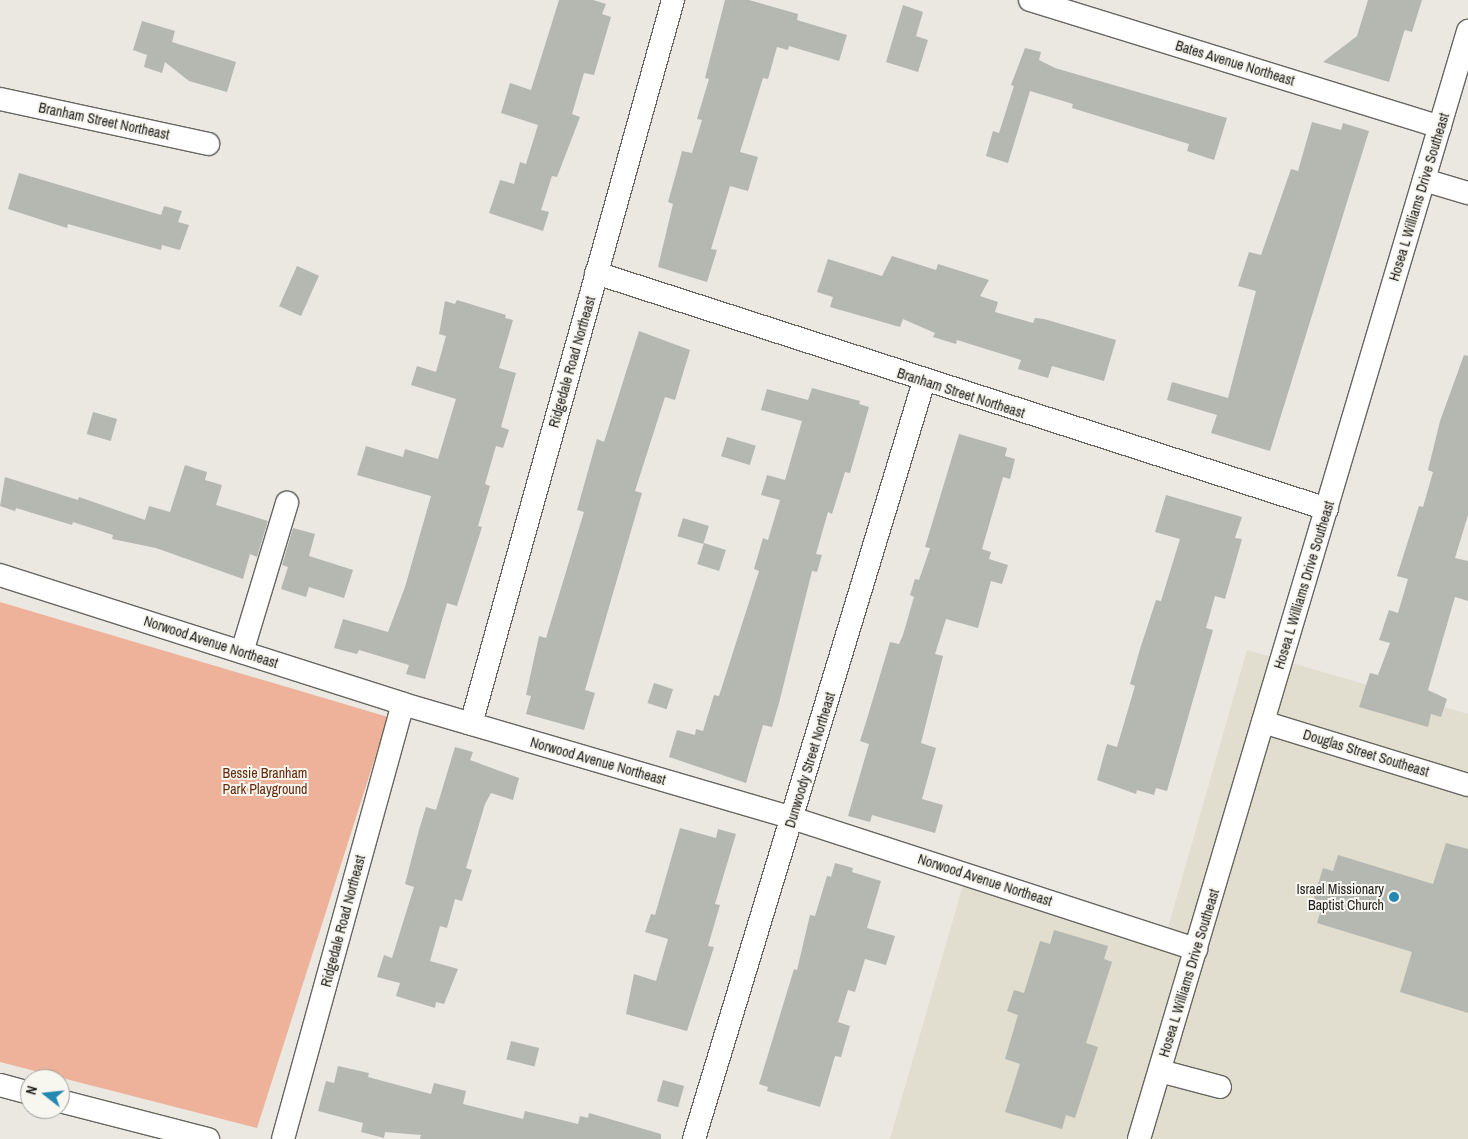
<!DOCTYPE html>
<html>
<head>
<meta charset="utf-8">
<style>
	body { margin:0 }
	#map { position:relative; width:1468px; height:1139px; overflow:hidden; background:#eae8e1; font-family:"Archivo Narrow",sans-serif }
	div>[style] { position:absolute }
	.built>* { inset:0; background:#e1ddcf }
	.green>* { inset:0; background:#eeb29a }
	.building>* { inset:0; background:#b5b7b1; transform-origin:0 0 }
	.roads { filter:drop-shadow(1px 0 #676660) drop-shadow(-1px 0 #676660) drop-shadow(0 1px #676660) drop-shadow(0 -1px #676660) }
	.minor>* { height:22px; margin:-11px; padding:0 11px; transform-origin:11px; border-radius:11px; background:#fff }
	.dots>* { width:14px; height:14px; translate:-50% -50%; box-sizing:border-box; border:2px solid #f7f6ef; border-radius:50% }
	span { translate:-50% -50%; white-space:nowrap; text-align:center; line-height:1.15; -webkit-text-stroke:4px #f7f6ef; paint-order:stroke }
	.street-label { font-size:14px; color:#1e1d1b }
	.park-label { font-size:14px; color:#66290c }
	.poi-label { font-size:14px; color:#1e1d1b }
	.right { translate:-100% -50%; text-align:right }
	.north { position:absolute; left:20px; top:1069px; width:50px; height:50px; box-sizing:border-box; background:#f7f6ef; border:1px solid #a09f9a; border-radius:50%; rotate:286deg; font-size:14px; font-weight:700; line-height:20px; text-align:center; color:#1e1d1b }
	.north::after { content:''; display:block; margin:auto; width:18px; height:22px; background:#2588b2; clip-path:polygon(50% 0,100% 100%,50% 72%,0 100%) }
</style>
</head>
<body>
<div id="map">
	<div class="built">
		<div style="clip-path:polygon(1247px 650px,1468px 714px,1468px 1139px,890px 1139px,968px 868px,1168px 928px)"></div>
	</div>
	<div class="green">
		<div style="clip-path:polygon(0 602px,388px 717px,257px 1128px,0 1062px)"></div>
	</div>
	<div class="building">
		<div style="clip-path:polygon(559px 0,593px 0,606px 4px,602px 14px,611px 17px,594px 75px,584px 73px,572px 114px,580px 117px,557px 177px,552px 176px,541px 210px,549px 212px,543px 231px,489px 213px,500px 180px,514px 184px,520px 162px,526px 164px,538px 125px,501px 113px,510px 83px,531px 90px)"></div>
		<div style="clip-path:polygon(725px 0,749px 0,798px 14px,797px 20px,847px 35px,839px 61px,789px 46px,788px 50px,777px 47px,768px 79px,763px 78px,740px 152px,758px 157px,748px 191px,730px 186px,711px 249px,717px 250px,707px 282px,658px 267px,673px 204px,668px 202px,677px 170px,682px 151px,692px 153px,702px 120px,697px 119px,709px 79px,705px 78px)"></div>
		<div style="clip-path:polygon(1368px 0,1422px 0,1412px 32px,1405px 30px,1404px 32px,1389px 82px,1323px 62px,1357px 36px)"></div>
		<div style="clip-path:polygon(903px 5px,923px 12px,916px 36px,928px 40px,918px 72px,886px 62px)"></div>
		<div style="clip-path:polygon(142px 21px,175px 31px,172px 42px,236px 62px,227px 92px,189px 81px,165px 62px,162px 73px,144px 67px,147px 55px,133px 50px)"></div>
		<div style="clip-path:polygon(1025px 48px,1041px 52px,1039px 60px,1055px 68px,1227px 118px,1214px 160px,1187px 151px,1189px 144px,1072px 108px,1073px 104px,1030px 91px,1008px 163px,986px 156px,993px 131px,999px 133px,1014px 86px,1011px 85px)"></div>
		<div style="clip-path:polygon(1312px 122px,1341px 130px,1343px 123px,1369px 131px,1270px 451px,1211px 433px,1217px 415px,1167px 400px,1172px 382px,1228px 398px,1256px 291px,1238px 286px,1249px 252px,1261px 255px,1291px 169px,1298px 171px)"></div>
		<div style="clip-path:polygon(19px 173px,161px 215px,164px 206px,182px 211px,178px 222px,189px 225px,180px 250px,162px 245px,161px 250px,68px 224px,67px 228px,8px 209px)"></div>
		<div style="clip-path:polygon(892px 256px,936px 270px,938px 264px,989px 280px,980px 296px,998px 302px,995px 312px,1033px 323px,1035px 318px,1044px 319px,1116px 340px,1104px 381px,1052px 366px,1048px 378px,1018px 369px,1021px 360px,957px 340px,956px 344px,933px 337px,935px 333px,903px 319px,900px 327px,830px 307px,833px 297px,817px 292px,828px 259px,882px 276px)"></div>
		<div style="left:297px;top:266px;width:24px;height:44px;rotate:24deg"></div>
		<div style="clip-path:polygon(457px 300px,506px 315px,505px 318px,513px 320px,499px 368px,516px 373px,501px 427px,509px 430px,503px 448px,496px 446px,485px 484px,490px 486px,478px 526px,482px 527px,457px 606px,447px 603px,425px 679px,406px 674px,409px 665px,359px 650px,357px 654px,334px 648px,343px 619px,388px 632px,405px 587px,431px 496px,357px 475px,366px 446px,403px 457px,405px 449px,438px 459px,456px 399px,411px 385px,417px 366px,436px 372px,446px 336px,439px 334px,445px 301px,455px 304px)"></div>
		<div style="clip-path:polygon(639px 331px,690px 350px,675px 400px,665px 397px,635px 491px,642px 493px,585px 690px,595px 693px,584px 730px,526px 714px,531px 696px,526px 695px,539px 636px,546px 638px,584px 512px,577px 510px,597px 439px,604px 442px)"></div>
		<div style="clip-path:polygon(1464px 355px,1468px 356px,1468px 515px,1455px 558px,1468px 561px,1468px 601px,1455px 597px,1428px 690px,1447px 699px,1441px 717px,1431px 714px,1428px 727px,1359px 707px,1370px 673px,1378px 675px,1390px 643px,1379px 640px,1389px 610px,1398px 613px,1408px 579px,1397px 576px,1419px 506px,1423px 507px,1433px 472px,1428px 470px,1440px 421px)"></div>
		<div style="clip-path:polygon(812px 388px,860px 401px,859px 404px,869px 407px,850px 473px,845px 472px,832px 514px,828px 512px,816px 554px,822px 555px,817px 572px,812px 571px,779px 703px,772px 727px,763px 725px,746px 783px,669px 757px,677px 730px,695px 735px,696px 729px,703px 731px,714px 695px,719px 696px,759px 571px,754px 569px,763px 538px,768px 540px,780px 500px,761px 495px,767px 475px,785px 480px,802px 421px,761px 410px,767px 389px,808px 400px)"></div>
		<div style="left:93px;top:412px;width:25px;height:23px;rotate:16deg"></div>
		<div style="clip-path:polygon(959px 434px,1007px 448px,1005px 456px,1015px 459px,1010px 479px,1003px 477px,982px 549px,991px 552px,989px 559px,1008px 565px,1002px 584px,991px 581px,978px 628px,946px 619px,935px 654px,943px 656px,921px 743px,936px 748px,922px 799px,943px 805px,935px 833px,872px 815px,870px 822px,848px 816px,869px 744px,860px 741px,866px 722px,890px 642px,899px 644px,903px 635px,914px 597px,910px 595px,915px 579px,919px 580px,930px 548px,925px 547px)"></div>
		<div style="left:727px;top:437px;width:30px;height:20px;rotate:17deg"></div>
		<div style="clip-path:polygon(185px 465px,207px 472px,205px 480px,222px 485px,216px 505px,268px 521px,257px 557px,250px 554px,243px 579px,156px 548px,112px 539px,113px 535px,73px 522px,72px 525px,16px 508px,15px 511px,0 506px,5px 477px,78px 500px,79px 497px,145px 520px,149px 506px,170px 512px)"></div>
		<div style="clip-path:polygon(1166px 495px,1242px 517px,1235px 538px,1242px 539px,1225px 599px,1215px 596px,1206px 628px,1213px 630px,1167px 791px,1156px 788px,1154px 795px,1137px 790px,1136px 794px,1097px 780px,1107px 744px,1117px 747px,1135px 686px,1130px 684px,1140px 649px,1156px 600px,1161px 601px,1180px 539px,1155px 532px)"></div>
		<div style="left:683px;top:518px;width:27px;height:19px;rotate:17deg"></div>
		<div style="clip-path:polygon(293px 528px,315px 534px,309px 556px,353px 570px,344px 598px,309px 587px,306px 597px,281px 589px,288px 567px,282px 565px)"></div>
		<div style="left:704px;top:543px;width:23px;height:22px;rotate:18deg"></div>
		<div style="left:654px;top:683px;width:20px;height:21px;rotate:18deg"></div>
		<div style="clip-path:polygon(455px 747px,473px 752px,470px 760px,519px 778px,513px 800px,491px 793px,485px 804px,466px 868px,472px 870px,462px 901px,455px 899px,447px 928px,440px 926px,430px 961px,458px 969px,444px 1004px,436px 1002px,435px 1008px,396px 996px,400px 983px,377px 977px,384px 955px,392px 958px,414px 887px,405px 884px,419px 830px,426px 807px,436px 810px)"></div>
		<div style="clip-path:polygon(680px 828px,716px 838px,718px 829px,736px 834px,715px 904px,720px 905px,708px 946px,714px 947px,687px 1031px,626px 1014px,634px 974px,656px 981px,668px 939px,645px 932px,651px 914px,655px 915px)"></div>
		<div style="clip-path:polygon(1446px 843px,1468px 849px,1468px 1013px,1400px 992px,1412px 952px,1317px 923px,1322px 907px,1312px 904px,1323px 868px,1333px 871px,1338px 855px,1433px 884px)"></div>
		<div style="clip-path:polygon(835px 863px,853px 868px,852px 872px,881px 881px,867px 928px,895px 936px,886px 965px,865px 959px,855px 992px,848px 990px,838px 1022px,850px 1026px,841px 1057px,835px 1056px,820px 1107px,767px 1091px,768px 1087px,759px 1084px,794px 969px,797px 970px,810px 915px,815px 916px,827px 876px,831px 877px)"></div>
		<div style="clip-path:polygon(1054px 930px,1108px 946px,1104px 959px,1112px 962px,1086px 1043px,1098px 1047px,1075px 1118px,1066px 1115px,1062px 1129px,1005px 1112px,1020px 1064px,1005px 1059px,1018px 1015px,1007px 1011px,1014px 990px,1024px 993px,1040px 941px,1050px 944px)"></div>
		<div style="left:511px;top:1041px;width:29px;height:19px;rotate:14deg"></div>
		<div style="clip-path:polygon(338px 1066px,369px 1073px,368px 1077px,431px 1094px,434px 1083px,466px 1091px,463px 1104px,523px 1119px,525px 1111px,578px 1124px,580px 1116px,588px 1118px,589px 1113px,661px 1134px,661px 1139px,420px 1139px,421px 1135px,385px 1132px,384px 1138px,361px 1132px,363px 1123px,318px 1111px,326px 1081px,334px 1083px)"></div>
		<div style="left:663px;top:1080px;width:22px;height:22px;rotate:16deg"></div>
	</div>
	<div class="roads">
		<div class="minor">
			<div style="left:1030px;top:0;width:429px;rotate:17.2deg"></div>
			<div style="left:0;top:99px;width:213px;rotate:12.2deg"></div>
			<div style="left:1424px;top:180px;width:46px;rotate:16.5deg"></div>
			<div style="left:596px;top:273px;width:768px;rotate:17.89deg"></div>
			<div style="left:0;top:575px;width:423px;rotate:17.7deg"></div>
			<div style="left:403px;top:704px;width:405px;rotate:16.3deg"></div>
			<div style="left:792px;top:818px;width:425px;rotate:18deg"></div>
			<div style="left:242px;top:652px;width:156px;rotate:-73.2deg"></div>
			<div style="left:1263px;top:722px;width:214px;rotate:17.1deg"></div>
			<div style="left:471px;top:724px;width:752px;rotate:-74.41deg"></div>
			<div style="left:1160px;top:1071px;width:62px;rotate:14.9deg"></div>
			<div style="left:0;top:1085px;width:31px;rotate:15deg"></div>
			<div style="left:60px;top:1101px;width:153px;rotate:14.4deg"></div>
			<div style="left:283px;top:1139px;width:451px;rotate:-74.6deg"></div>
			<div style="left:694px;top:1139px;width:792px;rotate:-73.12deg"></div>
			<div style="left:1139px;top:1139px;width:1156px;rotate:-73.46deg"></div>
		</div>
	</div>
	<div class="dots">
		<div style="left:1394px;top:897px;background:#2588b2"></div>
	</div>
	<div class="street-label">
		<span style="left:1235px;top:63px;rotate:17deg">Bates Avenue Northeast</span>
		<span style="left:104px;top:121px;rotate:12deg">Branham Street Northeast</span>
		<span style="left:1419px;top:197px;rotate:-73deg">Hosea L Williams Drive Southeast</span>
		<span style="left:572px;top:362px;rotate:-74deg">Ridgedale Road Northeast</span>
		<span style="left:961px;top:393px;rotate:18deg">Branham Street Northeast</span>
		<span style="left:1304px;top:585px;rotate:-73deg">Hosea L Williams Drive Southeast</span>
		<span style="left:211px;top:642px;rotate:18deg">Norwood Avenue Northeast</span>
		<span style="left:1366px;top:753px;rotate:17deg">Douglas Street Southeast</span>
		<span style="left:810px;top:760px;rotate:-73deg">Dunwoody Street Northeast</span>
		<span style="left:598px;top:761px;rotate:16deg">Norwood Avenue Northeast</span>
		<span style="left:985px;top:880px;rotate:18deg">Norwood Avenue Northeast</span>
		<span style="left:343px;top:921px;rotate:-75deg">Ridgedale Road Northeast</span>
		<span style="left:1189px;top:973px;rotate:-73deg">Hosea L Williams Drive Southeast</span>
	</div>
	<div class="park-label">
		<span style="left:265px;top:781px">Bessie Branham<br>Park Playground</span>
	</div>
	<div class="poi-label">
		<span class="right" style="left:1384px;top:897px">Israel Missionary<br>Baptist Church</span>
	</div>
	<div class="north">N</div>
</div>
</body>
</html>
